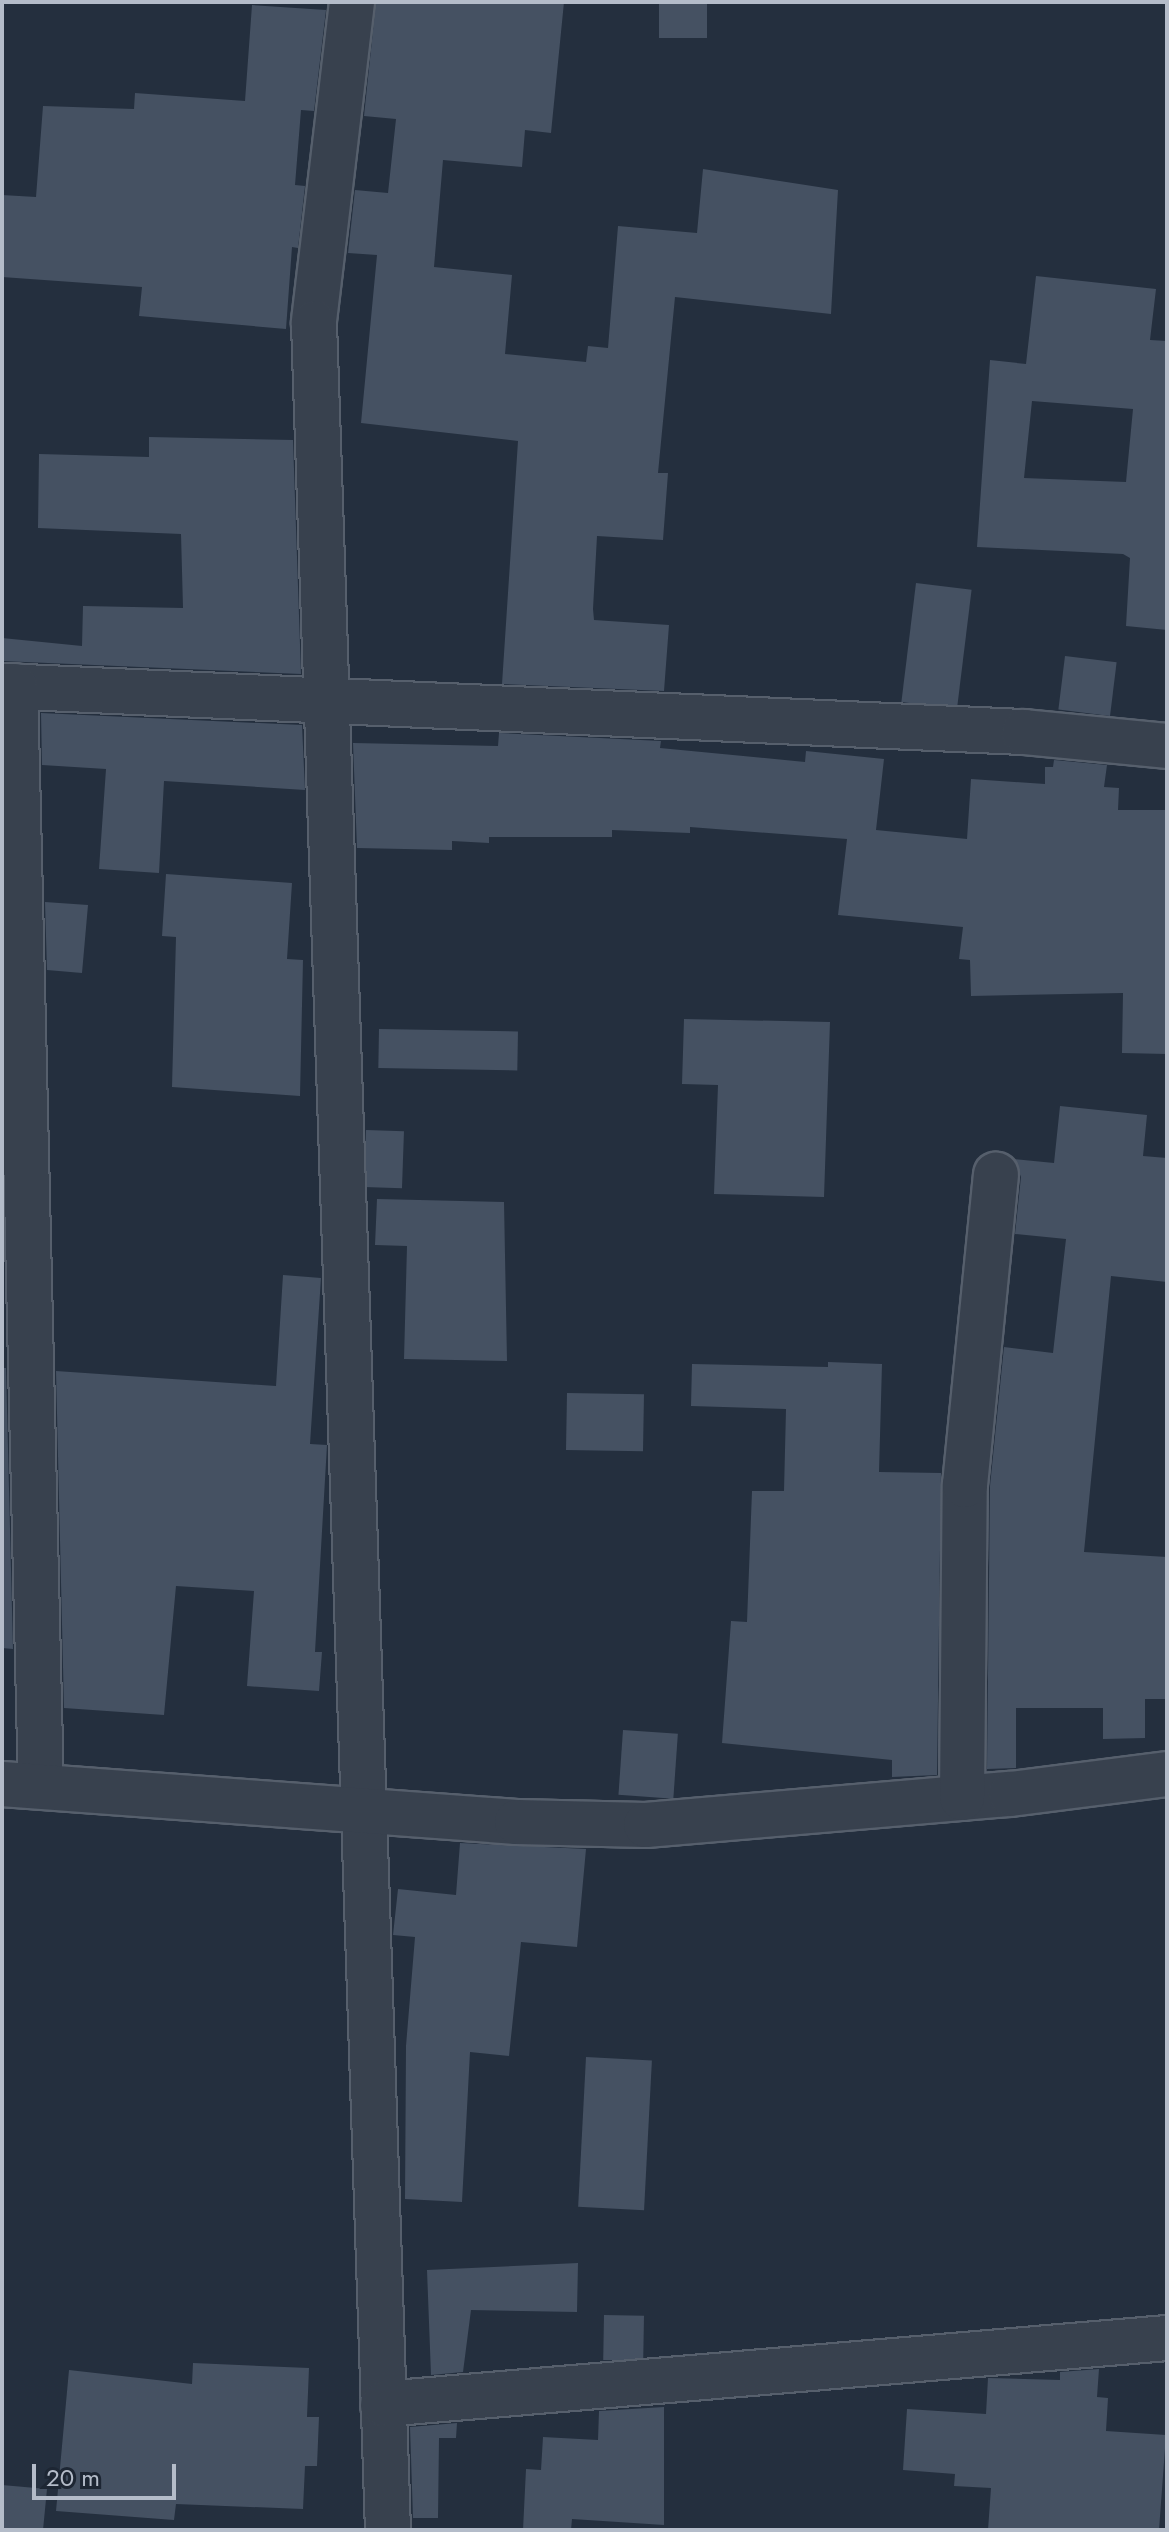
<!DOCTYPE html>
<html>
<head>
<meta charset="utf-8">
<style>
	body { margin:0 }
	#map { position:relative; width:1169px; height:2532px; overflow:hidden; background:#242f3e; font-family:Jost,sans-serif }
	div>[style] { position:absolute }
	.building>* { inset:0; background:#455162; transform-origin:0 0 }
	.roads { filter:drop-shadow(2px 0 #565f6c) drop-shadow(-2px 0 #565f6c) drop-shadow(0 2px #565f6c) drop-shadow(0 -2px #565f6c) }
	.minor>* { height:44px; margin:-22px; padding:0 22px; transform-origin:22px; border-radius:22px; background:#38414e }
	span { translate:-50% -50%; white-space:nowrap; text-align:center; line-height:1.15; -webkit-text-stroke:6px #1d2633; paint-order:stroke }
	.frame { position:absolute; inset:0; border:4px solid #b4bcc9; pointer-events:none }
	.scale { position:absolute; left:32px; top:2464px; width:144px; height:36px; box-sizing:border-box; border:4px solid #b4bcc9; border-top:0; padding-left:10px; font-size:24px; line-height:28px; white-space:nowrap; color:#b4bcc9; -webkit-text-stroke:6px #1d2633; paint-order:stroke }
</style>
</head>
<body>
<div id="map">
	<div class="building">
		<div style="clip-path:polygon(376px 2px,564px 2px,551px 133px,525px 130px,522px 167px,443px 160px,434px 267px,512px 275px,505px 354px,586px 362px,588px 346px,608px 348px,618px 226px,697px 233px,703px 169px,838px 190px,831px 314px,675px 297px,658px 473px,668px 473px,663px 540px,597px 536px,593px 609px,594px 620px,669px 625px,664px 691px,502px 684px,518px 441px,361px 423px,377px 255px,348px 253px,355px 190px,388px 193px,396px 119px,364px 116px)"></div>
		<div style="left:659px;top:2px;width:48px;height:36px"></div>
		<div style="clip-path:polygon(252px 5px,326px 10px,314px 111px,301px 110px,295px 185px,305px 186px,298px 248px,292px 247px,286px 329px,139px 316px,142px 287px,2px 277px,2px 195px,36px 197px,43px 106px,134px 109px,135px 93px,245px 101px)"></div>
		<div style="clip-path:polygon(evenodd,1036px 276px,1156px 289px,1150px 340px,1167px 341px,1167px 630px,1126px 626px,1130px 558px,1123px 554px,977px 547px,990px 360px,1026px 364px,1036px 276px,1032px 401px,1133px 409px,1126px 482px,1024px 478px,1032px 401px)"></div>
		<div style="clip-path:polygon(149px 437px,293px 440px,301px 674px,2px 661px,2px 638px,82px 646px,83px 606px,183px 608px,181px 534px,38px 528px,39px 454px,149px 457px)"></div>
		<div style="left:916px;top:583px;width:56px;height:120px;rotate:7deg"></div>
		<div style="left:1065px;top:656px;width:52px;height:54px;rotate:7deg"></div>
		<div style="clip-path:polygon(41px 713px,302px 725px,305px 790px,164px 781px,159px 873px,99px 869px,106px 769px,42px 765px)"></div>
		<div style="clip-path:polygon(499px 733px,661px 741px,660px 748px,805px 762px,806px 751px,884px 759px,876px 830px,967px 839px,971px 779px,1045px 784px,1045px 767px,1053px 767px,1054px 760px,1107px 765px,1104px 787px,1119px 788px,1118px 810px,1167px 810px,1167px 1054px,1122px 1053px,1123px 993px,971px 996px,970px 960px,959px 959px,963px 927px,838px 915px,847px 839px,690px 827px,690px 833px,612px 830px,612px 837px,489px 837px,489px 843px,452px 841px,452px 850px,357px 848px,353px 743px,498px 746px)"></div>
		<div style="clip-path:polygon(166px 874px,292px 883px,287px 959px,303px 960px,300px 1096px,172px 1087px,176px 937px,162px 936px)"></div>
		<div style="clip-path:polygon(45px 902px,88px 905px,82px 973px,47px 970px)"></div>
		<div style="clip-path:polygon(684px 1019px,830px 1022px,824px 1197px,714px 1194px,718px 1085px,682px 1084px)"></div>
		<div style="left:379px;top:1029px;width:139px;height:39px;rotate:1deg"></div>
		<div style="clip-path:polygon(1060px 1106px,1147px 1115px,1143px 1156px,1167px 1158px,1167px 1282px,1111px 1276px,1084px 1552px,1167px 1557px,1167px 1699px,1145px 1699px,1145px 1738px,1103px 1739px,1103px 1708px,1016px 1708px,1016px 1768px,987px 1769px,990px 1486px,1004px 1347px,1053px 1353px,1066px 1239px,1015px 1234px,1021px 1177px,1014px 1159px,1054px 1163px)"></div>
		<div style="left:366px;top:1130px;width:38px;height:57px;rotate:2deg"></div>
		<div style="clip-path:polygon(377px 1199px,504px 1202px,507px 1361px,404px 1359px,407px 1246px,375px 1245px)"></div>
		<div style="clip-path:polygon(283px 1275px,321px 1278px,310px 1444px,327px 1445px,315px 1652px,322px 1652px,319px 1691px,247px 1686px,254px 1591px,176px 1586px,164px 1715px,64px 1708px,56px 1371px,276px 1386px)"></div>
		<div style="clip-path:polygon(828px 1362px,882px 1364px,879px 1472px,941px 1473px,937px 1775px,892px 1777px,892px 1760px,722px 1743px,731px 1621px,747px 1622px,752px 1491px,784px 1491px,786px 1409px,691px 1406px,692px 1364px,828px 1367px)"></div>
		<div style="clip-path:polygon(2px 1368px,6px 1368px,13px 1649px,2px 1648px)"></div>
		<div style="left:567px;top:1393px;width:77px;height:57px;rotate:1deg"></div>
		<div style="left:623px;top:1730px;width:55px;height:65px;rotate:4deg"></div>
		<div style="clip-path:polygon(460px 1843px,586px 1849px,577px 1947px,521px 1942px,509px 2056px,470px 2052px,462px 2202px,405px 2199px,406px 2046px,415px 1937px,393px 1935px,398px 1889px,456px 1895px)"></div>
		<div style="left:586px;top:2057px;width:66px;height:150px;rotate:3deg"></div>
		<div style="clip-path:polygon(578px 2263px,577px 2312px,471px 2310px,463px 2372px,431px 2375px,427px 2270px)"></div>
		<div style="left:604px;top:2315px;width:40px;height:45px;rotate:1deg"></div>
		<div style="clip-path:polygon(193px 2363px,309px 2368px,307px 2417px,319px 2417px,317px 2466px,305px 2466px,303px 2509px,176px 2504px,174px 2520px,56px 2511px,69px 2370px,192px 2384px)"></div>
		<div style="clip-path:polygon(1099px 2369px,1097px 2397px,1108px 2398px,1106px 2431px,1166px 2435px,1159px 2530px,988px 2530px,991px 2488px,954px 2486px,955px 2474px,903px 2470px,907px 2409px,986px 2414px,988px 2378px,1060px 2380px,1060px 2372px)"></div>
		<div style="clip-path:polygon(664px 2407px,664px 2525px,572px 2519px,571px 2530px,523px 2530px,526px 2469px,541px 2470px,543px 2437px,598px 2440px,599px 2411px)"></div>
		<div style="clip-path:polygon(457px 2423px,456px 2438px,439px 2438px,438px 2518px,413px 2518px,410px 2427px)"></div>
		<div style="clip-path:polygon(2px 2485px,47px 2489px,43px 2530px,2px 2530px)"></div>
	</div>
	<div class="roads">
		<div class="minor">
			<div style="left:352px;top:2px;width:323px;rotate:96.8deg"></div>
			<div style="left:314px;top:323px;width:2208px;rotate:88.08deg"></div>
			<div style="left:2px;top:686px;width:1023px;rotate:2.58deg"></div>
			<div style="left:1024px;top:732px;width:144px;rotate:5.6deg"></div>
			<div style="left:15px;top:686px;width:1100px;rotate:88.65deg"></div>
			<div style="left:2px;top:1784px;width:516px;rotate:4.22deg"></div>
			<div style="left:517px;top:1822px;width:129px;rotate:1.3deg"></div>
			<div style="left:646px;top:1825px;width:366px;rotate:-4.9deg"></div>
			<div style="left:1011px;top:1794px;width:157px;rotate:-7.3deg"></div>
			<div style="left:962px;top:1798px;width:313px;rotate:-89.5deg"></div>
			<div style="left:965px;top:1485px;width:312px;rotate:-84.3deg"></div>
			<div style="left:383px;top:2404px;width:787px;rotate:-4.81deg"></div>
		</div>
	</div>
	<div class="frame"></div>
	<div class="scale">20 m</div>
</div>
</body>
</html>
